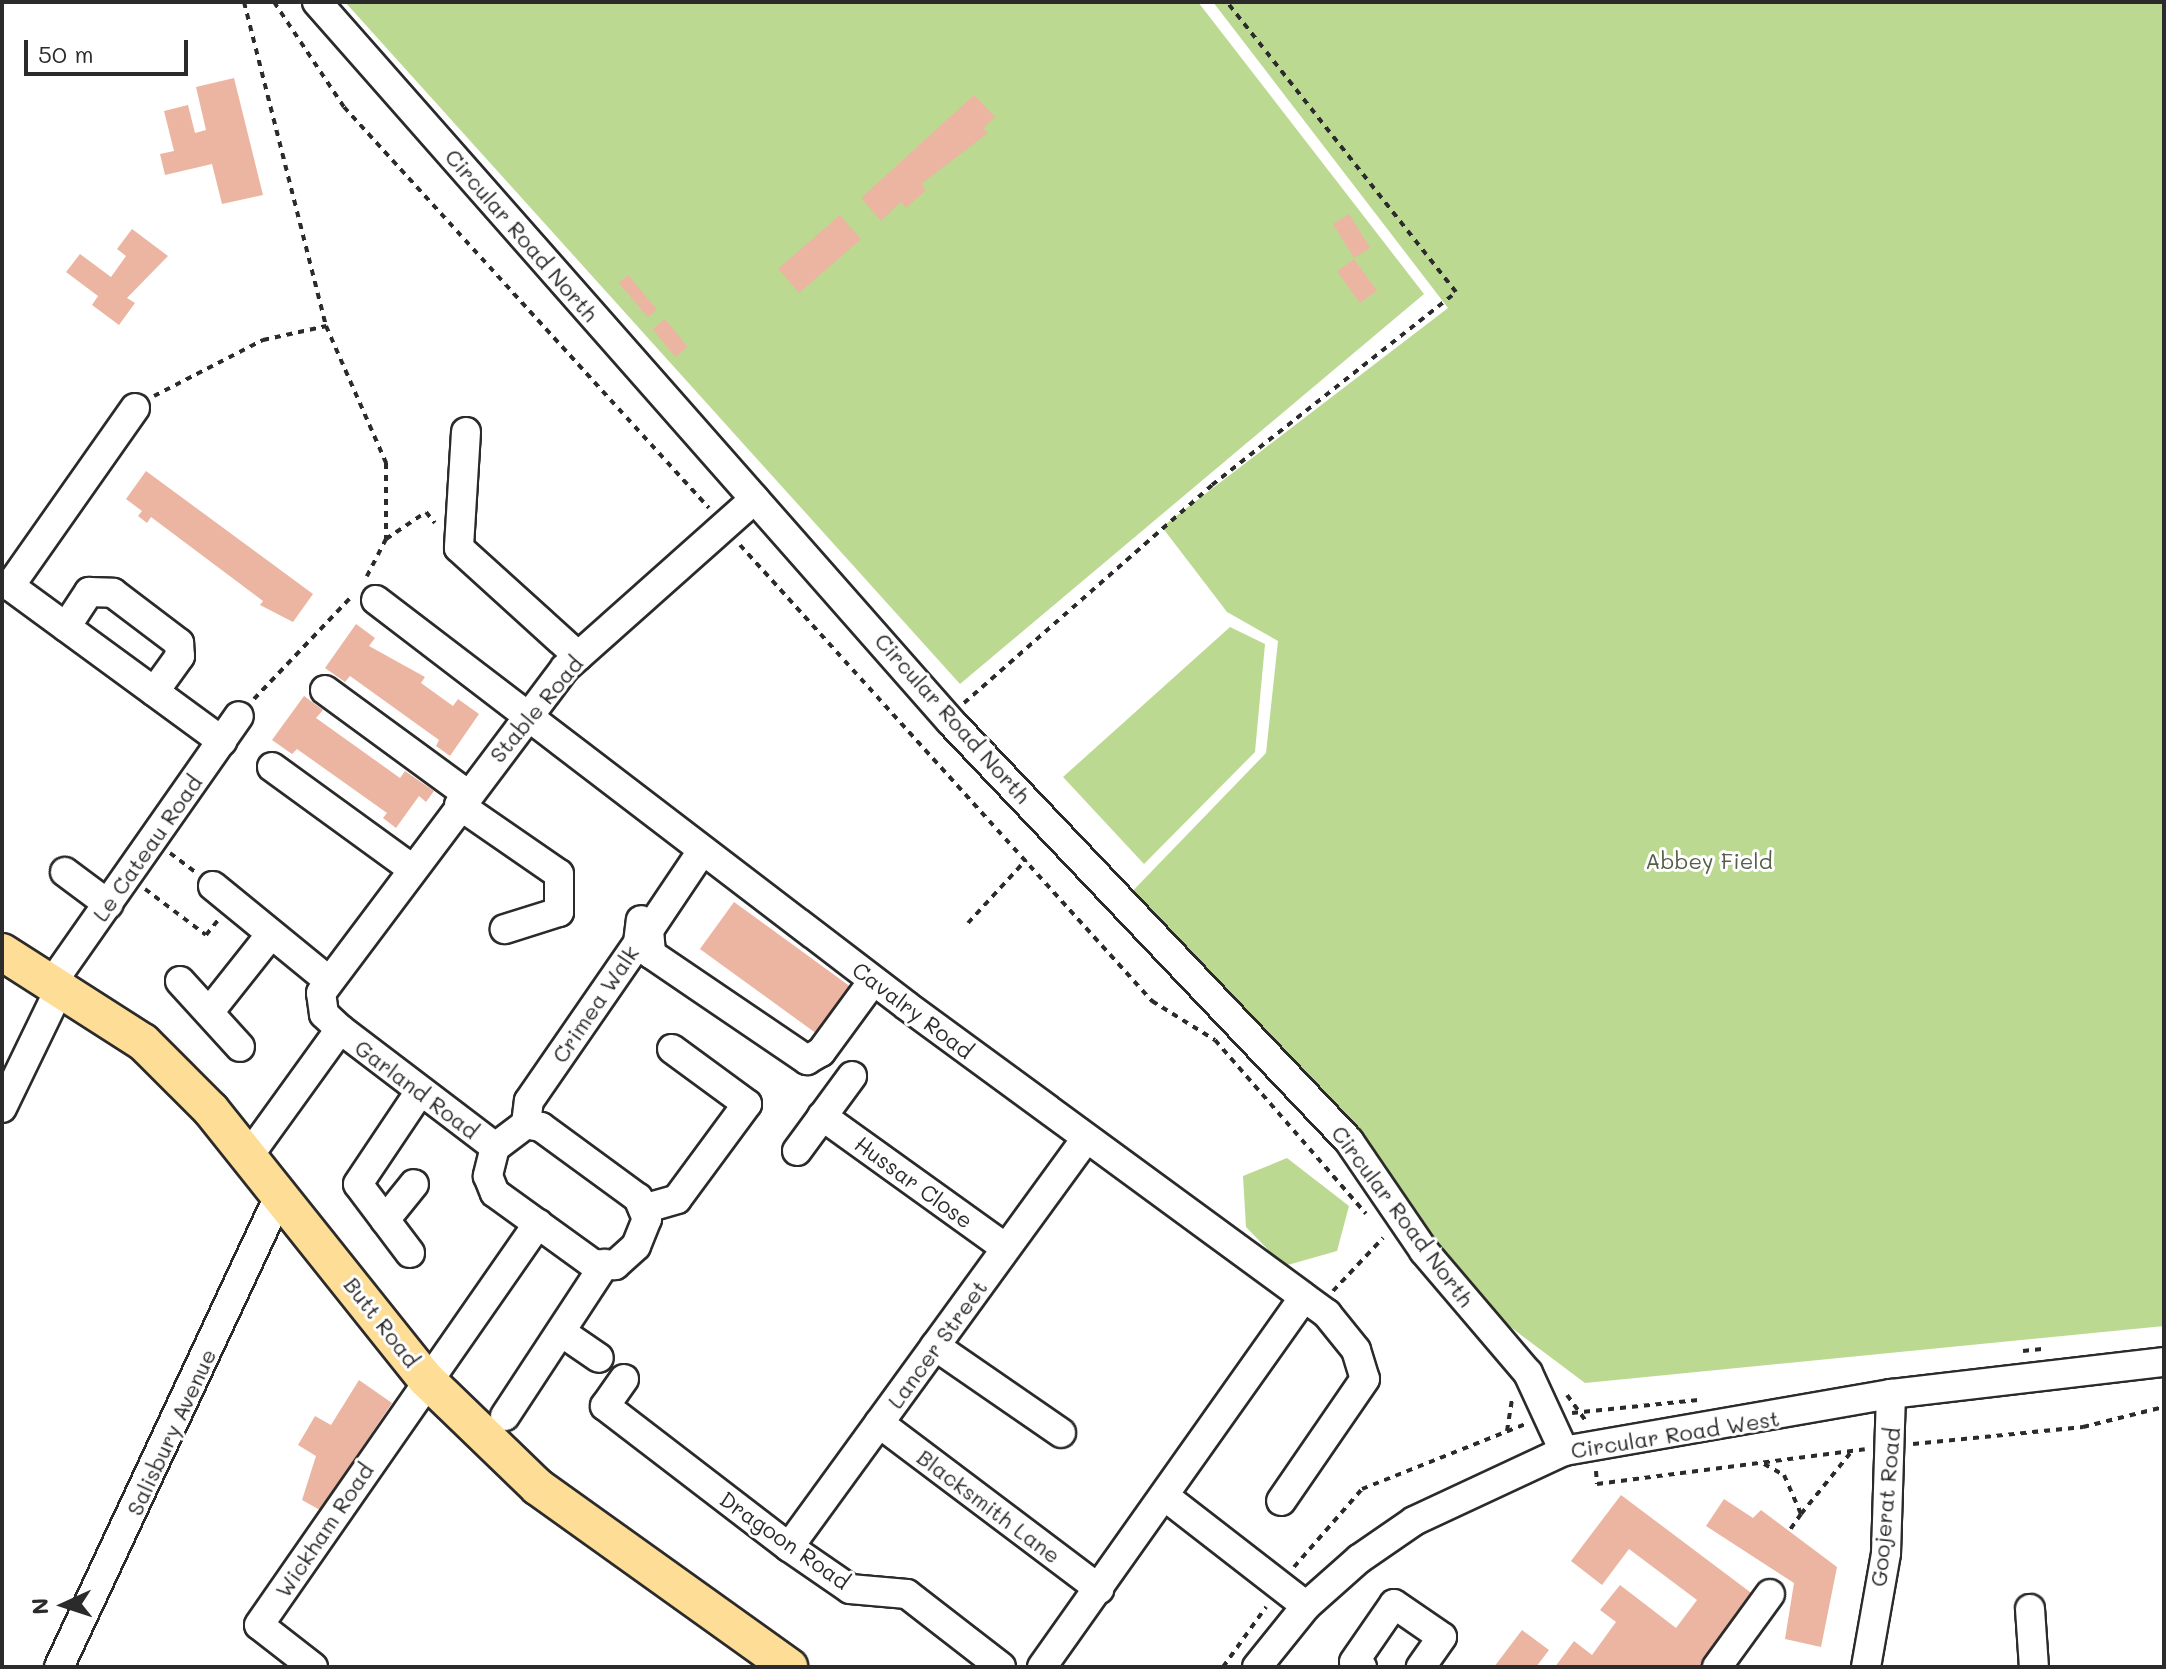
<!DOCTYPE html>
<html>
<head>
<meta charset="utf-8">
<style>
	body { margin:0 }
	#map { position:relative; width:2166px; height:1669px; overflow:hidden; background:#fff; font-family:Mali,sans-serif }
	div>[style] { position:absolute }
	.green>* { inset:0; background:#bcd991 }
	.building>* { inset:0; background:#ecb5a1; transform-origin:0 0 }
	.path>* { height:4px; margin-top:-2px; transform-origin:0; background:repeating-linear-gradient(90deg,#2b2b2b 0 6px,transparent 0 12px) }
	.roads { filter:drop-shadow(2px 0 #2b2b2b) drop-shadow(-2px 0 #2b2b2b) drop-shadow(0 2px #2b2b2b) drop-shadow(0 -2px #2b2b2b) }
	.minor>* { height:28px; margin:-14px; padding:0 14px; transform-origin:14px; border-radius:14px; background:#fff }
	.major>* { height:36px; margin:-18px; padding:0 18px; transform-origin:18px; border-radius:18px; background:#fedd96 }
	span { translate:-50% -50%; white-space:nowrap; text-align:center; line-height:1.15; -webkit-text-stroke:6px #fff; paint-order:stroke }
	.street-label { font-size:22px; color:#2b2b2b }
	.park-label { font-size:22px; color:#565f4a }
	.frame { position:absolute; inset:0; border:4px solid #2b2b2b; pointer-events:none }
	.north { position:absolute; left:24px; top:1565px; width:80px; height:80px; -webkit-text-stroke:6px #fff; paint-order:stroke; rotate:267deg; font-size:22px; font-weight:700; line-height:32px; text-align:center; color:#2b2b2b }
	.north::after { content:''; display:block; margin:auto; width:28px; height:36px; background:#2b2b2b; clip-path:polygon(50% 0,100% 100%,50% 72%,0 100%) }
	.scale { position:absolute; left:24px; top:40px; width:164px; height:36px; box-sizing:border-box; border:4px solid #2b2b2b; border-top:0; padding-left:10px; font-size:24px; line-height:28px; white-space:nowrap; color:#2b2b2b; -webkit-text-stroke:6px #fff; paint-order:stroke }
</style>
</head>
<body>
<div id="map">
	<div class="green">
		<div style="clip-path:polygon(345px 2px,1198px 2px,1424px 294px,960px 684px)"></div>
		<div style="clip-path:polygon(1213px 2px,2164px 2px,2164px 1326px,1585px 1383px,1448px 1280px,1122px 902px,1266px 753px,1278px 641px,1227px 612px,1162px 527px,1448px 308px)"></div>
		<div style="clip-path:polygon(1230px 627px,1265px 644px,1255px 752px,1144px 864px,1063px 777px)"></div>
		<div style="clip-path:polygon(1287px 1158px,1349px 1206px,1337px 1251px,1284px 1266px,1246px 1227px,1243px 1176px)"></div>
	</div>
	<div class="building">
		<div style="clip-path:polygon(234px 78px,263px 195px,222px 204px,212px 164px,165px 175px,160px 154px,174px 151px,164px 111px,188px 105px,195px 133px,206px 130px,196px 87px)"></div>
		<div style="clip-path:polygon(974px 95px,995px 117px,983px 128px,988px 133px,921px 184px,926px 190px,906px 208px,901px 202px,881px 221px,861px 198px)"></div>
		<div style="left:1349px;top:214px;width:40px;height:19px;rotate:58deg"></div>
		<div style="left:840px;top:215px;width:32px;height:82px;rotate:49deg"></div>
		<div style="clip-path:polygon(132px 229px,168px 256px,127px 298px,135px 303px,119px 325px,92px 305px,98px 296px,66px 272px,80px 254px,111px 277px,126px 256px,117px 249px)"></div>
		<div style="left:1354px;top:259px;width:39px;height:21px;rotate:54deg"></div>
		<div style="left:628px;top:275px;width:45px;height:12px;rotate:50deg"></div>
		<div style="left:665px;top:319px;width:36px;height:16px;rotate:51deg"></div>
		<div style="clip-path:polygon(146px 471px,313px 594px,293px 622px,260px 605px,263px 601px,151px 517px,147px 523px,138px 516px,142px 511px,126px 499px)"></div>
		<div style="clip-path:polygon(356px 624px,375px 638px,369px 646px,425px 677px,421px 683px,453px 706px,458px 699px,479px 714px,450px 756px,436px 746px,439px 740px,350px 676px,345px 682px,325px 668px)"></div>
		<div style="clip-path:polygon(304px 696px,323px 710px,316px 718px,400px 778px,405px 771px,434px 791px,426px 802px,419px 796px,396px 828px,383px 818px,387px 813px,297px 749px,292px 754px,272px 740px)"></div>
		<div style="left:734px;top:902px;width:150px;height:58px;rotate:36deg"></div>
		<div style="clip-path:polygon(359px 1380px,392px 1403px,320px 1510px,302px 1500px,316px 1456px,298px 1445px,315px 1416px,331px 1425px)"></div>
		<div style="clip-path:polygon(1621px 1495px,1754px 1595px,1700px 1667px,1555px 1667px,1574px 1641px,1592px 1655px,1616px 1622px,1600px 1610px,1620px 1585px,1676px 1628px,1697px 1600px,1629px 1549px,1602px 1585px,1571px 1561px)"></div>
		<div style="clip-path:polygon(1724px 1499px,1753px 1518px,1761px 1510px,1837px 1567px,1821px 1647px,1785px 1639px,1794px 1583px,1706px 1526px)"></div>
		<div style="clip-path:polygon(1522px 1630px,1549px 1650px,1536px 1667px,1494px 1667px)"></div>
	</div>
	<div class="path">
		<div style="left:244px;top:2px;width:334px;rotate:75.8deg"></div>
		<div style="left:326px;top:326px;width:150px;rotate:66.3deg"></div>
		<div style="left:386px;top:463px;width:76px;rotate:90deg"></div>
		<div style="left:386px;top:539px;width:42px;rotate:117.2deg"></div>
		<div style="left:274px;top:2px;width:126px;rotate:56.3deg"></div>
		<div style="left:344px;top:107px;width:542px;rotate:47.69deg"></div>
		<div style="left:154px;top:396px;width:123px;rotate:-27.2deg"></div>
		<div style="left:263px;top:340px;width:65px;rotate:-12.5deg"></div>
		<div style="left:386px;top:539px;width:48px;rotate:-34deg"></div>
		<div style="left:426px;top:512px;width:14px;rotate:51deg"></div>
		<div style="left:740px;top:545px;width:615px;rotate:47.9deg"></div>
		<div style="left:1152px;top:1001px;width:74px;rotate:31.8deg"></div>
		<div style="left:1215px;top:1040px;width:230px;rotate:49deg"></div>
		<div style="left:254px;top:699px;width:142px;rotate:-46.4deg"></div>
		<div style="left:964px;top:703px;width:330px;rotate:-41.3deg"></div>
		<div style="left:1212px;top:485px;width:311px;rotate:-38.3deg"></div>
		<div style="left:1456px;top:292px;width:370px;rotate:-128.3deg"></div>
		<div style="left:170px;top:853px;width:31px;rotate:37deg"></div>
		<div style="left:145px;top:889px;width:76px;rotate:37deg"></div>
		<div style="left:206px;top:935px;width:19px;rotate:-51deg"></div>
		<div style="left:968px;top:923px;width:86px;rotate:-47.4deg"></div>
		<div style="left:1333px;top:1291px;width:73px;rotate:-46.7deg"></div>
		<div style="left:2023px;top:1351px;width:19px;rotate:-6deg"></div>
		<div style="left:1567px;top:1395px;width:34px;rotate:54deg"></div>
		<div style="left:1572px;top:1413px;width:127px;rotate:-5.9deg"></div>
		<div style="left:1507px;top:1431px;width:33px;rotate:-81deg"></div>
		<div style="left:1913px;top:1444px;width:171px;rotate:-5.7deg"></div>
		<div style="left:2083px;top:1427px;width:83px;rotate:-13.9deg"></div>
		<div style="left:1764px;top:1464px;width:23px;rotate:29deg"></div>
		<div style="left:1784px;top:1475px;width:43px;rotate:66.4deg"></div>
		<div style="left:1801px;top:1514px;width:21px;rotate:125deg"></div>
		<div style="left:1596px;top:1471px;width:13px;rotate:86deg"></div>
		<div style="left:1597px;top:1484px;width:270px;rotate:-7.4deg"></div>
		<div style="left:1801px;top:1514px;width:81px;rotate:-51deg"></div>
		<div style="left:1294px;top:1567px;width:103px;rotate:-48.9deg"></div>
		<div style="left:1362px;top:1489px;width:175px;rotate:-21.7deg"></div>
		<div style="left:1223px;top:1667px;width:74px;rotate:-54.4deg"></div>
	</div>
	<div class="roads">
		<div class="minor">
			<div style="left:317px;top:2px;width:959px;rotate:48.63deg"></div>
			<div style="left:951px;top:722px;width:578px;rotate:46.47deg"></div>
			<div style="left:1349px;top:1141px;width:133px;rotate:55.7deg"></div>
			<div style="left:1424px;top:1251px;width:160px;rotate:49.6deg"></div>
			<div style="left:1528px;top:1373px;width:86px;rotate:65.2deg"></div>
			<div style="left:135px;top:408px;width:218px;rotate:125.1deg"></div>
			<div style="left:10px;top:586px;width:263px;rotate:36.2deg"></div>
			<div style="left:466px;top:432px;width:116px;rotate:93.5deg"></div>
			<div style="left:459px;top:548px;width:161px;rotate:42.2deg"></div>
			<div style="left:376px;top:600px;width:668px;rotate:37.4deg"></div>
			<div style="left:907px;top:1006px;width:521px;rotate:36.25deg"></div>
			<div style="left:1327px;top:1314px;width:46px;rotate:51.1deg"></div>
			<div style="left:1356px;top:1350px;width:30px;rotate:73deg"></div>
			<div style="left:1365px;top:1379px;width:148px;rotate:124.5deg"></div>
			<div style="left:66px;top:627px;width:42px;rotate:-56.7deg"></div>
			<div style="left:89px;top:592px;width:24px;rotate:2deg"></div>
			<div style="left:113px;top:593px;width:83px;rotate:37.1deg"></div>
			<div style="left:179px;top:643px;width:13px;rotate:86deg"></div>
			<div style="left:180px;top:656px;width:44px;rotate:125.8deg"></div>
			<div style="left:325px;top:690px;width:176px;rotate:36.2deg"></div>
			<div style="left:272px;top:767px;width:172px;rotate:36deg"></div>
			<div style="left:459px;top:805px;width:121px;rotate:34.6deg"></div>
			<div style="left:559px;top:874px;width:38px;rotate:90deg"></div>
			<div style="left:559px;top:912px;width:57px;rotate:162.5deg"></div>
			<div style="left:702px;top:851px;width:95px;rotate:123.9deg"></div>
			<div style="left:649px;top:930px;width:24px;rotate:85deg"></div>
			<div style="left:651px;top:954px;width:189px;rotate:34.2deg"></div>
			<div style="left:807px;top:1060px;width:16px;rotate:-30deg"></div>
			<div style="left:821px;top:1052px;width:88px;rotate:-53.8deg"></div>
			<div style="left:65px;top:872px;width:54px;rotate:36.7deg"></div>
			<div style="left:213px;top:886px;width:149px;rotate:39.3deg"></div>
			<div style="left:54px;top:980px;width:322px;rotate:-55deg"></div>
			<div style="left:180px;top:981px;width:89px;rotate:47.7deg"></div>
			<div style="left:210px;top:1011px;width:98px;rotate:-51.6deg"></div>
			<div style="left:2px;top:1108px;width:138px;rotate:-64.2deg"></div>
			<div style="left:822px;top:1116px;width:226px;rotate:35.7deg"></div>
			<div style="left:526px;top:1124px;width:23px;rotate:-83deg"></div>
			<div style="left:529px;top:1101px;width:192px;rotate:-55.4deg"></div>
			<div style="left:638px;top:943px;width:23px;rotate:-83deg"></div>
			<div style="left:495px;top:1147px;width:30px;rotate:104deg"></div>
			<div style="left:488px;top:1176px;width:18px;rotate:68deg"></div>
			<div style="left:495px;top:1193px;width:121px;rotate:35.9deg"></div>
			<div style="left:593px;top:1264px;width:22px;rotate:3deg"></div>
			<div style="left:615px;top:1265px;width:28px;rotate:-42deg"></div>
			<div style="left:636px;top:1246px;width:29px;rotate:-68deg"></div>
			<div style="left:647px;top:1219px;width:23px;rotate:-113deg"></div>
			<div style="left:638px;top:1198px;width:120px;rotate:-143.8deg"></div>
			<div style="left:541px;top:1127px;width:15px;rotate:-169deg"></div>
			<div style="left:526px;top:1124px;width:39px;rotate:143deg"></div>
			<div style="left:495px;top:1147px;width:195px;rotate:-142.7deg"></div>
			<div style="left:340px;top:1029px;width:22px;rotate:-137deg"></div>
			<div style="left:324px;top:1014px;width:21px;rotate:-98deg"></div>
			<div style="left:321px;top:993px;width:406px;rotate:-53.1deg"></div>
			<div style="left:565px;top:668px;width:254px;rotate:-41.7deg"></div>
			<div style="left:797px;top:1151px;width:93px;rotate:-53.7deg"></div>
			<div style="left:250px;top:1154px;width:154px;rotate:-54.2deg"></div>
			<div style="left:643px;top:1209px;width:35px;rotate:-16deg"></div>
			<div style="left:677px;top:1199px;width:118px;rotate:-53.6deg"></div>
			<div style="left:747px;top:1104px;width:93px;rotate:-143.7deg"></div>
			<div style="left:385px;top:1220px;width:46px;rotate:-51.1deg"></div>
			<div style="left:410px;top:1253px;width:86px;rotate:-127deg"></div>
			<div style="left:358px;top:1184px;width:110px;rotate:-56.2deg"></div>
			<div style="left:564px;top:1334px;width:42px;rotate:34.4deg"></div>
			<div style="left:935px;top:1346px;width:153px;rotate:34.6deg"></div>
			<div style="left:624px;top:1379px;width:33px;rotate:125deg"></div>
			<div style="left:605px;top:1406px;width:232px;rotate:37.5deg"></div>
			<div style="left:789px;top:1547px;width:74px;rotate:34.5deg"></div>
			<div style="left:850px;top:1589px;width:57px;rotate:5deg"></div>
			<div style="left:907px;top:1594px;width:119px;rotate:37.8deg"></div>
			<div style="left:505px;top:1416px;width:182px;rotate:-56.7deg"></div>
			<div style="left:879px;top:1423px;width:276px;rotate:37deg"></div>
			<div style="left:1167px;top:1498px;width:176px;rotate:37.8deg"></div>
			<div style="left:789px;top:1547px;width:503px;rotate:-53.97deg"></div>
			<div style="left:2030px;top:1609px;width:58px;rotate:86.1deg"></div>
			<div style="left:59px;top:1667px;width:522px;rotate:-64.96deg"></div>
			<div style="left:313px;top:1667px;width:68px;rotate:-142.1deg"></div>
			<div style="left:259px;top:1625px;width:489px;rotate:-55.2deg"></div>
			<div style="left:1042px;top:1667px;width:453px;rotate:-54.7deg"></div>
			<div style="left:1257px;top:1667px;width:78px;rotate:-51.2deg"></div>
			<div style="left:1306px;top:1606px;width:71px;rotate:-41.6deg"></div>
			<div style="left:1359px;top:1559px;width:67px;rotate:-34.6deg"></div>
			<div style="left:1414px;top:1521px;width:166px;rotate:-25deg"></div>
			<div style="left:1564px;top:1451px;width:332px;rotate:-9.9deg"></div>
			<div style="left:1891px;top:1394px;width:275px;rotate:-6.7deg"></div>
			<div style="left:1362px;top:1667px;width:9px;rotate:-148deg"></div>
			<div style="left:1354px;top:1662px;width:70px;rotate:-55.4deg"></div>
			<div style="left:1394px;top:1604px;width:58px;rotate:34.5deg"></div>
			<div style="left:1442px;top:1637px;width:37px;rotate:125deg"></div>
			<div style="left:1717px;top:1667px;width:90px;rotate:-54deg"></div>
			<div style="left:1866px;top:1667px;width:116px;rotate:-80deg"></div>
			<div style="left:1886px;top:1553px;width:159px;rotate:-88.2deg"></div>
		</div>
		<div class="major">
			<div style="left:2px;top:952px;width:167px;rotate:32.6deg"></div>
			<div style="left:143px;top:1042px;width:96px;rotate:45deg"></div>
			<div style="left:211px;top:1110px;width:344px;rotate:51.4deg"></div>
			<div style="left:426px;top:1379px;width:156px;rotate:44deg"></div>
			<div style="left:538px;top:1487px;width:309px;rotate:35.6deg"></div>
		</div>
	</div>
	<div class="street-label">
		<span style="left:522px;top:235px;rotate:49deg">Circular Road North</span>
		<span style="left:536px;top:709px;rotate:-50deg">Stable Road</span>
		<span style="left:953px;top:718px;rotate:48deg">Circular Road North</span>
		<span style="left:147px;top:848px;rotate:-55deg">Le Cateau Road</span>
		<span style="left:595px;top:1004px;rotate:-56deg">Crimea Walk</span>
		<span style="left:913px;top:1010px;rotate:37deg">Cavalry Road</span>
		<span style="left:417px;top:1089px;rotate:37deg">Garland Road</span>
		<span style="left:914px;top:1182px;rotate:36deg">Hussar Close</span>
		<span style="left:1403px;top:1216px;rotate:53deg">Circular Road North</span>
		<span style="left:382px;top:1322px;rotate:52deg">Butt Road</span>
		<span style="left:937px;top:1344px;rotate:-54deg">Lancer Street</span>
		<span style="left:171px;top:1432px;rotate:-65deg">Salisbury Avenue</span>
		<span style="left:1675px;top:1434px;rotate:-9deg">Circular Road West</span>
		<span style="left:989px;top:1506px;rotate:37deg">Blacksmith Lane</span>
		<span style="left:1885px;top:1507px;rotate:-85deg">Goojerat Road</span>
		<span style="left:324px;top:1530px;rotate:-56deg">Wickham Road</span>
		<span style="left:785px;top:1540px;rotate:35deg">Dragoon Road</span>
	</div>
	<div class="park-label">
		<span style="left:1709px;top:861px">Abbey Field</span>
	</div>
	<div class="frame"></div>
	<div class="north">N</div>
	<div class="scale">50 m</div>
</div>
</body>
</html>
